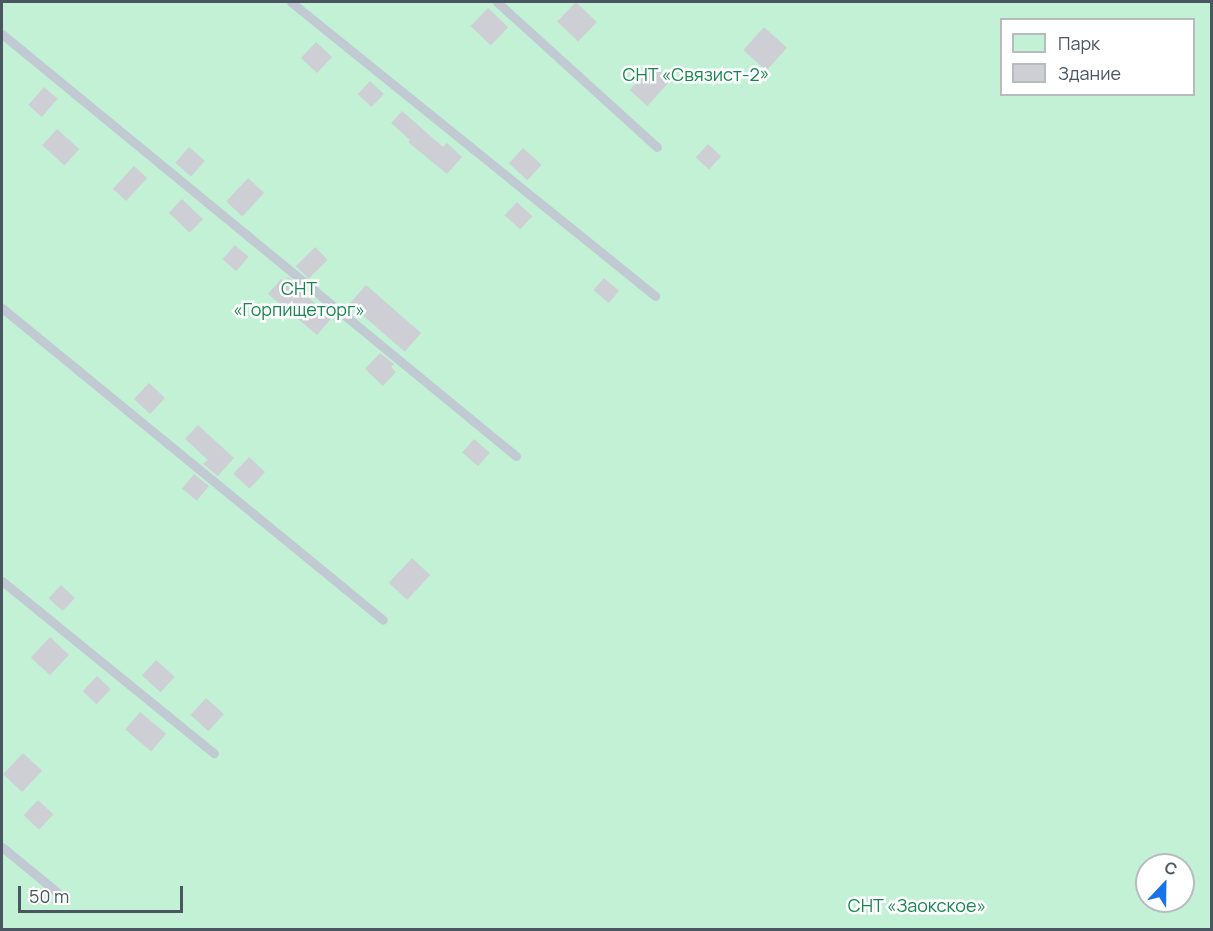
<!DOCTYPE html>
<html>
<head>
<meta charset="utf-8">
<style>
	body { margin:0 }
	#map { position:relative; width:1213px; height:931px; overflow:hidden; background:#f5f3f3; font-family:Manrope,sans-serif }
	div>[style] { position:absolute }
	.green>* { inset:0; background:#c3f1d5 }
	.building>* { inset:0; background:#cdcfd5; transform-origin:0 0 }
	.service>* { height:9px; margin:-4.5px; padding:0 4.5px; transform-origin:4.5px; border-radius:4.5px; background:#c1cad2 }
	span { translate:-50% -50%; white-space:nowrap; text-align:center; line-height:1.15; -webkit-text-stroke:5px #fff; paint-order:stroke }
	.park-label { font-size:18px; color:#17864f }
	.frame { position:absolute; inset:0; border:3px solid #4a5661; pointer-events:none }
	.legend { position:absolute; left:1000px; top:18px; width:195px; height:78px; box-sizing:border-box; background:#fff; border:2px solid #b7bbc0; margin:0; padding:8px 10px; list-style:none; font-size:18px; color:#4a5661 }
	.legend li { display:flex; align-items:center; gap:12px; height:30px }
	.legend b { width:30px; border:2px solid #b7bbc0 }
	.north { position:absolute; left:1135px; top:853px; width:60px; height:60px; box-sizing:border-box; background:#fff; border:2px solid #b7bbc0; border-radius:50%; rotate:22deg; font-size:16px; font-weight:700; line-height:24px; text-align:center; color:#4a5661 }
	.north::after { content:''; display:block; margin:auto; width:21px; height:27px; background:#1a73e8; clip-path:polygon(50% 0,100% 100%,50% 72%,0 100%) }
	.scale { position:absolute; left:18px; top:886px; width:165px; height:27px; box-sizing:border-box; border:3px solid #4a5661; border-top:0; padding-left:8px; font-size:18px; line-height:21px; white-space:nowrap; color:#4a5661; -webkit-text-stroke:4px #fff; paint-order:stroke }
</style>
</head>
<body>
<div id="map">
	<div class="green">
		<div style="clip-path:polygon(evenodd,2px 2px,1211px 2px,1211px 929px,2px 930px,2px 2px,1002px 20px,1194px 20px,1194px 94px,1002px 94px,1002px 20px,2px 2px,1147px 865px,1183px 865px,1183px 901px,1147px 901px,1147px 865px)"></div>
	</div>
	<div class="building">
		<div style="left:576px;top:2px;width:29px;height:27px;rotate:44deg"></div>
		<div style="left:488px;top:8px;width:28px;height:25px;rotate:44deg"></div>
		<div style="left:764px;top:27px;width:31px;height:31px;rotate:42deg"></div>
		<div style="left:316px;top:42px;width:22px;height:22px;rotate:43deg"></div>
		<div style="left:653px;top:64px;width:24px;height:35px;rotate:42deg"></div>
		<div style="left:370px;top:81px;width:19px;height:18px;rotate:43deg"></div>
		<div style="left:44px;top:87px;width:18px;height:24px;rotate:41deg"></div>
		<div style="clip-path:polygon(402px 111px,443px 147px,447px 143px,462px 157px,447px 174px,408px 142px,410px 140px,391px 123px)"></div>
		<div style="left:57px;top:129px;width:30px;height:22px;rotate:42deg"></div>
		<div style="left:708px;top:144px;width:18px;height:18px;rotate:43deg"></div>
		<div style="left:189px;top:147px;width:21px;height:21px;rotate:41deg"></div>
		<div style="left:523px;top:148px;width:25px;height:21px;rotate:42deg"></div>
		<div style="left:134px;top:166px;width:18px;height:31px;rotate:43deg"></div>
		<div style="left:248px;top:178px;width:22px;height:32px;rotate:43deg"></div>
		<div style="left:182px;top:199px;width:29px;height:19px;rotate:44deg"></div>
		<div style="left:517px;top:202px;width:21px;height:18px;rotate:43deg"></div>
		<div style="left:235px;top:245px;width:18px;height:19px;rotate:41deg"></div>
		<div style="left:315px;top:247px;width:18px;height:27px;rotate:45deg"></div>
		<div style="clip-path:polygon(288px 277px,331px 319px,317px 335px,268px 294px,281px 279px,284px 281px)"></div>
		<div style="left:604px;top:278px;width:20px;height:16px;rotate:41deg"></div>
		<div style="left:366px;top:285px;width:73px;height:25px;rotate:41deg"></div>
		<div style="clip-path:polygon(380px 353px,394px 364px,391px 367px,396px 372px,383px 386px,365px 369px)"></div>
		<div style="left:149px;top:383px;width:22px;height:22px;rotate:43deg"></div>
		<div style="clip-path:polygon(198px 425px,234px 458px,218px 476px,203px 464px,208px 460px,185px 439px)"></div>
		<div style="left:474px;top:439px;width:21px;height:18px;rotate:41deg"></div>
		<div style="left:249px;top:457px;width:22px;height:23px;rotate:43deg"></div>
		<div style="left:194px;top:474px;width:19px;height:19px;rotate:39deg"></div>
		<div style="left:412px;top:558px;width:25px;height:34px;rotate:43deg"></div>
		<div style="left:61px;top:585px;width:19px;height:18px;rotate:43deg"></div>
		<div style="left:50px;top:637px;width:26px;height:28px;rotate:43deg"></div>
		<div style="left:156px;top:660px;width:25px;height:21px;rotate:42deg"></div>
		<div style="left:97px;top:676px;width:19px;height:21px;rotate:43deg"></div>
		<div style="left:206px;top:698px;width:24px;height:23px;rotate:42deg"></div>
		<div style="left:140px;top:712px;width:34px;height:23px;rotate:40deg"></div>
		<div style="left:23px;top:753px;width:26px;height:29px;rotate:43deg"></div>
		<div style="left:38px;top:800px;width:21px;height:21px;rotate:43deg"></div>
	</div>
	<div class="service">
		<div style="left:291px;top:2px;width:468px;rotate:38.9deg"></div>
		<div style="left:497px;top:2px;width:216px;rotate:42.2deg"></div>
		<div style="left:2px;top:34px;width:665px;rotate:39.39deg"></div>
		<div style="left:2px;top:308px;width:492px;rotate:39.3deg"></div>
		<div style="left:2px;top:581px;width:273px;rotate:39.1deg"></div>
		<div style="left:2px;top:847px;width:71px;rotate:39.3deg"></div>
	</div>
	<div class="park-label">
		<span style="left:696px;top:74px">СНТ «Связист-2»</span>
		<span style="left:299px;top:299px">СНТ<br>«Горпищеторг»</span>
		<span style="left:917px;top:905px">СНТ «Заокское»</span>
	</div>
	<div class="frame"></div>
	<ul class="legend">
	<li><b style="height:16px;background:#c3f1d5"></b>Парк</li>
	<li><b style="height:16px;background:#cdcfd5"></b>Здание</li>
	</ul>
	<div class="north">С</div>
	<div class="scale">50 m</div>
</div>
</body>
</html>
